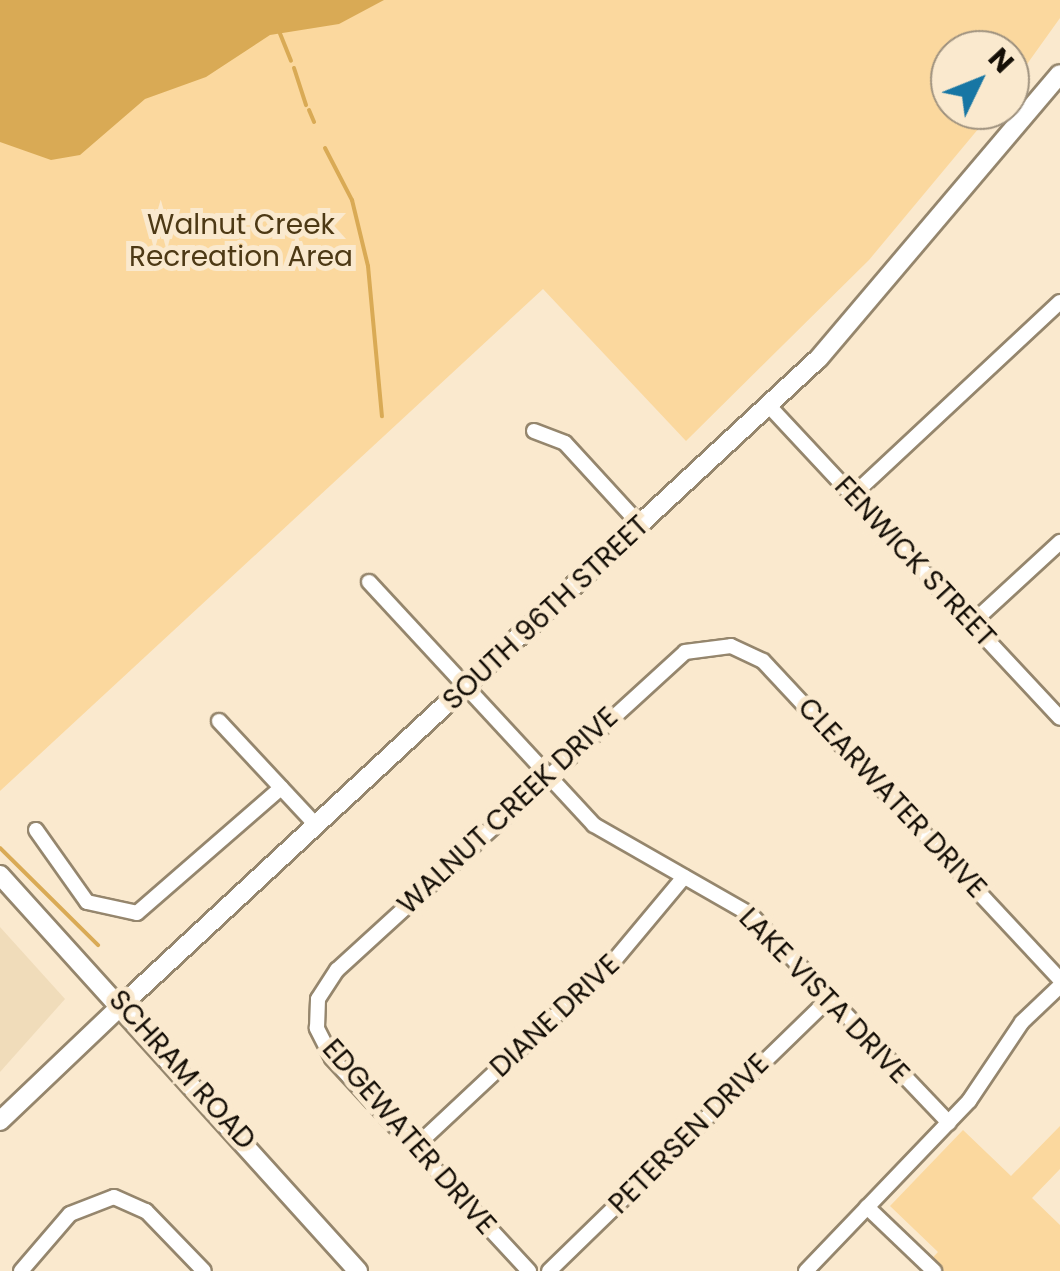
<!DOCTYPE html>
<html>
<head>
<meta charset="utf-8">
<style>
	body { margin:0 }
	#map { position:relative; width:1060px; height:1271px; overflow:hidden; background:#fae9ce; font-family:Poppins,sans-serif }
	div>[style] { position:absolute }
	.built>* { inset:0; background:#f0dcba }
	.green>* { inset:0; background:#fbd89e }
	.water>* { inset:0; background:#d9aa55 }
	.stream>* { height:4px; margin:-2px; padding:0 2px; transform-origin:2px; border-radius:2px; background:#d9aa55 }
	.roads { filter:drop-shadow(2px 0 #95866d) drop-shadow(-2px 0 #95866d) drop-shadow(0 2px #95866d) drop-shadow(0 -2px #95866d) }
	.minor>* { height:14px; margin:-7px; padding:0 7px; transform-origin:7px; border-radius:7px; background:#fff }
	.tertiary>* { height:18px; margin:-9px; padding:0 9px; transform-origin:9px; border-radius:9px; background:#fff }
	.secondary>* { height:18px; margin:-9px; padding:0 9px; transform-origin:9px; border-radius:9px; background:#fff }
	span { translate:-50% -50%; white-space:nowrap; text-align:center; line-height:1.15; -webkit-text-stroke:10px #fae9ce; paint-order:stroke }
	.park-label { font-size:28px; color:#4d3915 }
	.street-label { font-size:28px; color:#140e06 }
	.north { position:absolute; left:930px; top:30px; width:100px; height:100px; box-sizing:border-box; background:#fae9ce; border:2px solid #9e917e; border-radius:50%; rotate:47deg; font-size:28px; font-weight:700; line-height:40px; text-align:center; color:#140e06 }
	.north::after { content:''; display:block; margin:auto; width:35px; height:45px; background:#1776a4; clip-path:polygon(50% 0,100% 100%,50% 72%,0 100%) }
</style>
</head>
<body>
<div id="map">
	<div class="built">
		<div style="clip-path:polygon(0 927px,65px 999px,0 1072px)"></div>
	</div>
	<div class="green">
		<div style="clip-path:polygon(0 0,1060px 0,1060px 18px,1010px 88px,1010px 50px,950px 50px,950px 110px,994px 110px,869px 260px,686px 441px,543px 289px,0 791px)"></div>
		<div style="clip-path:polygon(1060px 1126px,1060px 1169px,1032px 1198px,1060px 1225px,1060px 1271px,920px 1271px,938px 1252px,890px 1206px,963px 1130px,1011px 1176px)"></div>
	</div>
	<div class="water">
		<div style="clip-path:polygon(0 0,384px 0,339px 24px,270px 35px,206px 77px,145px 99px,80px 155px,51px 160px,0 142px)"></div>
	</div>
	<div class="stream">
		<div style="left:279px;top:31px;width:32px;rotate:68deg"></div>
		<div style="left:294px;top:68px;width:39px;rotate:72deg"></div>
		<div style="left:309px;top:110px;width:13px;rotate:67deg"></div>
		<div style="left:325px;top:148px;width:59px;rotate:62.6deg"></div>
		<div style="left:352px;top:200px;width:68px;rotate:76.4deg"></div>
		<div style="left:368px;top:266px;width:151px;rotate:84.7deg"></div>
		<div style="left:0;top:848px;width:138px;rotate:44.7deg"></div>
	</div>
	<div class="roads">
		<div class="minor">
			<div style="left:770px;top:407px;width:425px;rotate:47deg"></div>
			<div style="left:534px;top:431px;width:33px;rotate:21deg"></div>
			<div style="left:565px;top:443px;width:113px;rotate:47.5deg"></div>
			<div style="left:853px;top:495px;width:283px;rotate:-43deg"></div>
			<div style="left:369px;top:582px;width:331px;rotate:47.2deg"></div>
			<div style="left:594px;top:825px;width:181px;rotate:29.8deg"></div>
			<div style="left:751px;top:915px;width:287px;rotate:46.4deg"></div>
			<div style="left:972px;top:623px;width:120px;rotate:-42.6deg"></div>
			<div style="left:219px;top:721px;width:142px;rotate:47deg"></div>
			<div style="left:36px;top:830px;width:88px;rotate:54.7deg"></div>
			<div style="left:87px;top:902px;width:51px;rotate:12.4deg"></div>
			<div style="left:137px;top:913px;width:191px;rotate:-41deg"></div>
			<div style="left:415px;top:1147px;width:271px;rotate:-43.1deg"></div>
			<div style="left:613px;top:962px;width:111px;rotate:-50.1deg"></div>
			<div style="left:867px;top:1207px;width:93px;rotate:43.7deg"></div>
			<div style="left:21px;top:1271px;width:75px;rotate:-49.3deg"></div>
			<div style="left:70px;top:1214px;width:47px;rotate:-21.1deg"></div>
			<div style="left:114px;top:1197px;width:35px;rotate:24deg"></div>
			<div style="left:146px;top:1211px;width:83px;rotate:46deg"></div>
			<div style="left:529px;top:1271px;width:290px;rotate:-132.8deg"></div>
			<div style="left:332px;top:1058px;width:34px;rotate:-117deg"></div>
			<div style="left:317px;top:1028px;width:29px;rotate:-88deg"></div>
			<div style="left:318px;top:999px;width:35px;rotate:-57deg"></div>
			<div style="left:337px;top:970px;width:471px;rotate:-42.4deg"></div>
			<div style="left:685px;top:652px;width:46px;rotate:-7.4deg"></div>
			<div style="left:731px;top:646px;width:35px;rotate:25deg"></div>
			<div style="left:763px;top:661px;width:435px;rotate:47deg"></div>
			<div style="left:549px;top:1271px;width:392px;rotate:-44.2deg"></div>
			<div style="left:806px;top:1271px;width:236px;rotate:-46.2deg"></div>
			<div style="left:969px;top:1101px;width:95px;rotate:-56.1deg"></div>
			<div style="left:1022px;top:1022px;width:52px;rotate:-43.5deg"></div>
		</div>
		<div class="tertiary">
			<div style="left:0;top:1121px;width:170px;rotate:-43.6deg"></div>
		</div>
		<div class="secondary">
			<div style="left:0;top:875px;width:534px;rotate:47.89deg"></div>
			<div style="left:123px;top:1004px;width:950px;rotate:-42.87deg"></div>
			<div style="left:819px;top:358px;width:372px;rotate:-49.7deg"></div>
		</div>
	</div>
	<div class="park-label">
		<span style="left:241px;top:241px">Walnut Creek<br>Recreation Area</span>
	</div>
	<div class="street-label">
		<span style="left:915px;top:562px;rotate:47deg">FENWICK STREET</span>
		<span style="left:546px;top:613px;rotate:-43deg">SOUTH 96TH STREET</span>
		<span style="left:892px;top:798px;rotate:47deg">CLEARWATER DRIVE</span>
		<span style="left:508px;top:811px;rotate:-43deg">WALNUT CREEK DRIVE</span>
		<span style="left:824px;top:996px;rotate:46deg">LAKE VISTA DRIVE</span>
		<span style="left:555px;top:1016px;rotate:-43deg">DIANE DRIVE</span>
		<span style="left:182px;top:1070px;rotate:48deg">SCHRAM ROAD</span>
		<span style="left:689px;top:1134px;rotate:-45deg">PETERSEN DRIVE</span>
		<span style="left:409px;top:1137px;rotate:49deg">EDGEWATER DRIVE</span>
	</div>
	<div class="north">N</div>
</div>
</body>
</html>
